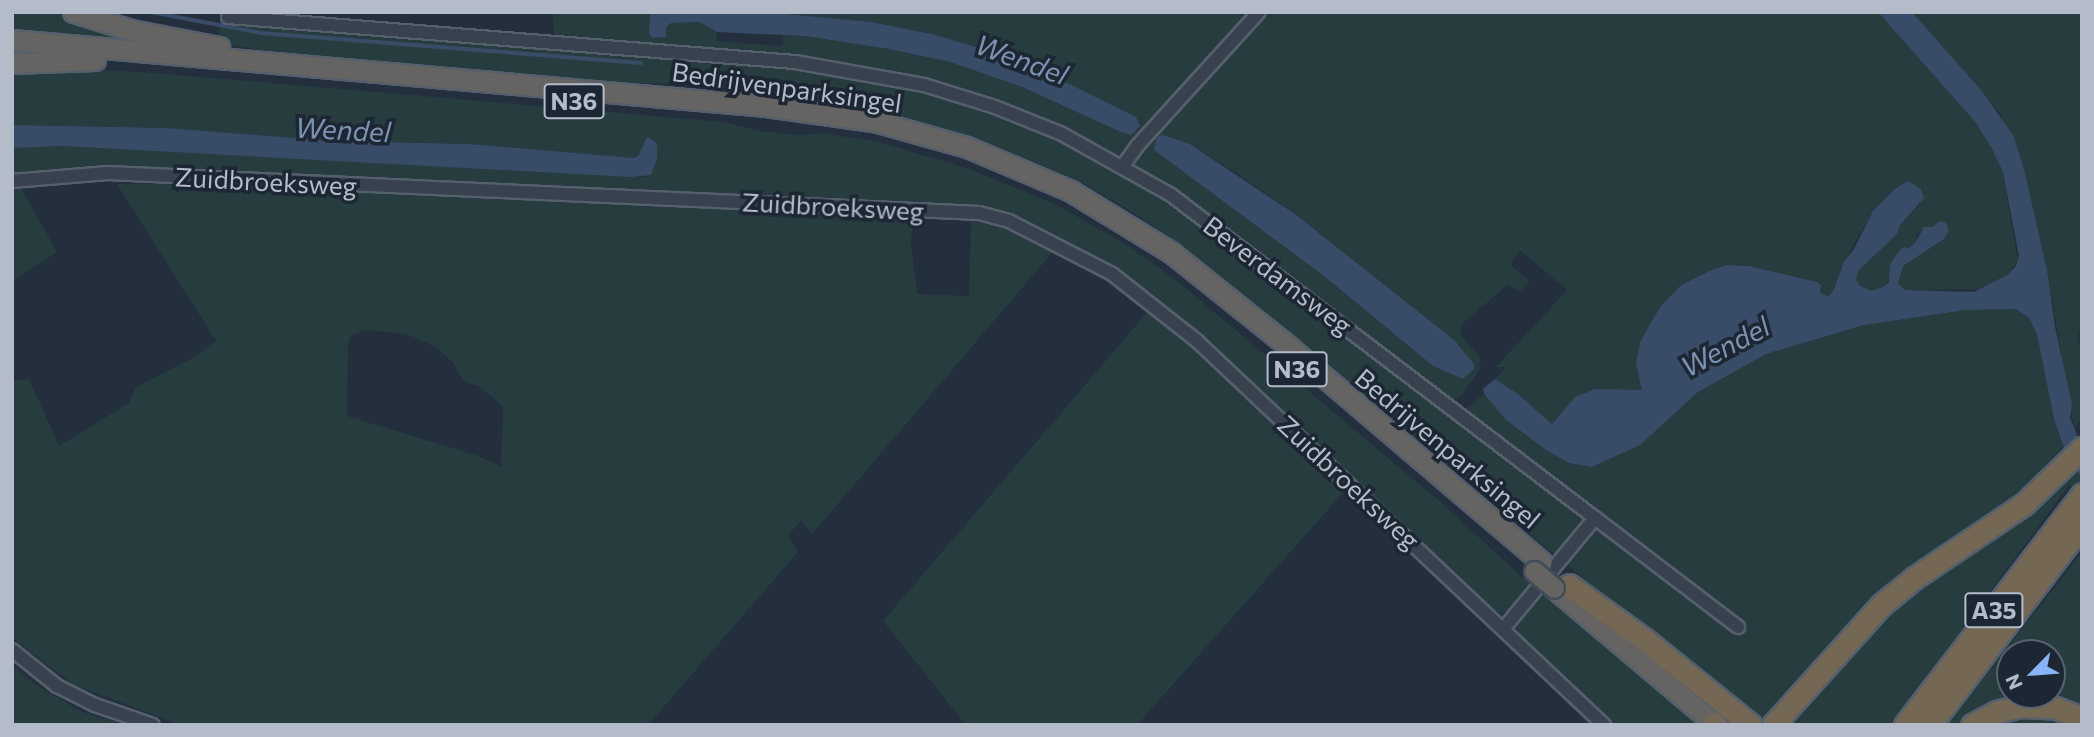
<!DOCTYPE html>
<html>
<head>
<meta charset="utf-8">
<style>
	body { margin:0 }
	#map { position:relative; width:2094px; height:737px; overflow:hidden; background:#242f3e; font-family:Commissioner,sans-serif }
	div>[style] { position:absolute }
	.green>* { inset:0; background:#263c3f }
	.water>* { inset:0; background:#394c67 }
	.stream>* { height:3.5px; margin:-1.75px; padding:0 1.75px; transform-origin:1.75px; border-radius:1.75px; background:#394c67 }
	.roads { filter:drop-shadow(2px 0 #565f6c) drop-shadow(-2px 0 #565f6c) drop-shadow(0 2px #565f6c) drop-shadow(0 -2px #565f6c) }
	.minor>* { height:12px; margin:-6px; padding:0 6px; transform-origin:6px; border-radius:6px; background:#38414e }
	.trunk>* { height:19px; margin:-9.5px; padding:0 9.5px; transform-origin:9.5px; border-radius:9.5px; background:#656462 }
	.motorway>* { height:21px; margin:-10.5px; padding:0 10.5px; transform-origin:10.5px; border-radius:10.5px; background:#746855 }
	.bridges { filter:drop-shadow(2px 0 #434c59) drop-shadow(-2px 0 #434c59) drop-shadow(0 2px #434c59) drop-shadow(0 -2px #434c59) }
	.trunk-bridge>* { height:19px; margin:-9.5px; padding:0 9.5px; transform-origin:9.5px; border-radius:9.5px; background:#656462 }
	span { translate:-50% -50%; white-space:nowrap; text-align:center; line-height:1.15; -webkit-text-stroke:7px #1d2633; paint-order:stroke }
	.shield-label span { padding:2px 5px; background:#1d2633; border:2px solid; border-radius:5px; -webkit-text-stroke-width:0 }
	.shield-label { font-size:24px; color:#b4bcc9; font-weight:700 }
	.street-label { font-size:26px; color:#b4bcc9 }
	.water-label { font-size:28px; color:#7c92b1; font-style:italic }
	.frame { position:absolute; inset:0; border:14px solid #b4bcc9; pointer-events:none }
	.north { position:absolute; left:1996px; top:639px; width:70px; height:70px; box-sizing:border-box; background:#1d2633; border:2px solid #59626f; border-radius:50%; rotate:245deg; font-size:19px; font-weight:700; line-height:28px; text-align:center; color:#b4bcc9 }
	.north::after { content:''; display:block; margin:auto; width:24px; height:32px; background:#8ab4f8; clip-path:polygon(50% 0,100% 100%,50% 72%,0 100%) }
</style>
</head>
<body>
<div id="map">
	<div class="green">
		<div style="clip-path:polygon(12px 12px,64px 12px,205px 48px,12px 34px)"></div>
		<div style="clip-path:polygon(553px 12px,654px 12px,650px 16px,666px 27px,671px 23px,699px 22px,717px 32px,716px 41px,782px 46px,783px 36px,805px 36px,889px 49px,950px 62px,1022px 87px,1131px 135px,1136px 117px,1005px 56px,936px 35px,871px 22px,764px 12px,1250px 12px,1171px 97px,1122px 161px,927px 83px,868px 69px,804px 59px,554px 39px)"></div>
		<div style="clip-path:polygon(evenodd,1270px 12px,1878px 12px,1976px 123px,1992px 149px,2003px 172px,2018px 261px,2007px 275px,1984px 289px,1906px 290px,1898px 283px,1903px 266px,1944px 239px,1933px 227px,1918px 233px,1915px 243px,1885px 286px,1872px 291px,1860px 286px,1855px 280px,1858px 271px,1897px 234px,1899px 225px,1920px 204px,1908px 182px,1896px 188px,1873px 211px,1840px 269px,1832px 294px,1825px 296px,1820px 293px,1821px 285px,1817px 282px,1749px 266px,1738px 264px,1709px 271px,1681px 285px,1661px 306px,1642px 390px,1575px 397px,1552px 424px,1518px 394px,1495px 379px,1506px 367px,1496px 367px,1567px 290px,1520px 250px,1510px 264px,1530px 282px,1519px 292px,1508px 284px,1460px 326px,1462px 336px,1479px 356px,1481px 367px,1461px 396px,1449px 401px,1215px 220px,1134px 167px,1135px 154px,1270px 12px,1177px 141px,1190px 144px,1237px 173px,1295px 214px,1454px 340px,1474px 364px,1458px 376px,1433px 366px,1324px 276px,1154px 150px,1177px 141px)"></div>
		<div style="clip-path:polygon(1912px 12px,2082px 12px,2082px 323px,2077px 339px,2082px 351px,2082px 419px,2074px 428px,2050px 289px,2001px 115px)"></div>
		<div style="clip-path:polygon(222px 17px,795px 64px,957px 97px,1030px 124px,1112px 163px,1179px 203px,1582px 516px,1583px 526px,1558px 558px,1190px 252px,1139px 216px,1081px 182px,972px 136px,863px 109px,688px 84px,626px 83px,257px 50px,217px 42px)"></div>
		<div style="clip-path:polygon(12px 65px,154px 73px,724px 122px,759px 131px,800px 135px,823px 133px,878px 142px,967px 168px,1059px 206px,1130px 247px,1177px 281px,1437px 499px,1532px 586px,1514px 609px,1502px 613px,1491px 610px,1182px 323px,1010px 218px,624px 192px,12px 176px,12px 148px,63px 146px,646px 177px,639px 151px,638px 156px,634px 158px,468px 144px,332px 141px,167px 128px,12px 125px)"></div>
		<div style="clip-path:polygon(evenodd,117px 184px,252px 185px,913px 215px,911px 244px,917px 294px,969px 296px,971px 217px,1057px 247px,812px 534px,801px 520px,788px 536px,798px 552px,648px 725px,181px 725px,74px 685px,12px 638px,12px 381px,29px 379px,59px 446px,129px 403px,136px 387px,195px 357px,216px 341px,117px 184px,366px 330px,407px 334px,436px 347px,453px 363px,464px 381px,480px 387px,503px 406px,501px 466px,475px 455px,347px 416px,348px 345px,351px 335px,366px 330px)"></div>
		<div style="clip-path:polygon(20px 186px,57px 252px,12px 281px,12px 187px)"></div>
		<div style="clip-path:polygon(1151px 308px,1349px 486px,1137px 725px,966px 725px,883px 621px)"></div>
		<div style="clip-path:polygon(2016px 309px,2029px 318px,2037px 334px,2054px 419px,2065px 451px,2082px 479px,2082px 502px,2070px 484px,1891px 725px,1783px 725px,1862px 630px,1896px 598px,1983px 539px,2056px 484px,2065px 474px,2058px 460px,1991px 519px,1888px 589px,1840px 637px,1787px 707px,1773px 717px,1756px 720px,1738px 711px,1563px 561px,1590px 531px,1605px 530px,1735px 628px,1739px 624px,1470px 418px,1466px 408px,1484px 394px,1506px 420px,1546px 450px,1569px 463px,1592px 467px,1639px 445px,1698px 392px,1766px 354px,1864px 325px,1966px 310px)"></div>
		<div style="clip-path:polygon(evenodd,2082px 552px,2082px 713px,2057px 704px,1964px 725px,1947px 725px,2082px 552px,2010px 653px,2052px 653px,2052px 695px,2010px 695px,2010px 653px)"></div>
		<div style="clip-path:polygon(1537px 590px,1582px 627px,1585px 625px,1702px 725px,1610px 725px,1517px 634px,1516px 618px)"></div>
		<div style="clip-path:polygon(12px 664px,32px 682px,80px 711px,125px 725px,12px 725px)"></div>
		<div style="clip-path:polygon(2042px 715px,2073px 725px,1988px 725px,2011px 718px)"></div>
	</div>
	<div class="water">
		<div style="clip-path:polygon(654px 12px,764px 12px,871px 22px,936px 35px,1005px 56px,1049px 74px,1136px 117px,1140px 126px,1131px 135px,1121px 132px,1022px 87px,950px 62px,889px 49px,805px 36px,717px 32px,699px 22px,671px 23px,666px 27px,666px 37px,652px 38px,649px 34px,650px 15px)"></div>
		<div style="clip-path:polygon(1878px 12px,1912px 12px,1981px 90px,2013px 135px,2024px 169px,2047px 270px,2055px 327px,2072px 404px,2070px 418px,2082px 447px,2082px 479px,2065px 451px,2054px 419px,2037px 334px,2029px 318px,2016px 309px,1966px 310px,1864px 325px,1766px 354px,1698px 392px,1640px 445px,1592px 467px,1569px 463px,1546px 450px,1506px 420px,1484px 394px,1483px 389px,1495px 379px,1518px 394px,1552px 424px,1575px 397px,1595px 389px,1642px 390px,1636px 363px,1640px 343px,1649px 326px,1661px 306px,1681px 285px,1709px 271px,1727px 265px,1749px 266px,1817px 282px,1821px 285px,1820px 293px,1828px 296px,1833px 291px,1844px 261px,1854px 249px,1873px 211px,1896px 188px,1908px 181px,1921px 189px,1924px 198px,1900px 225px,1897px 234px,1858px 271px,1856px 280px,1860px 286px,1872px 291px,1885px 286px,1889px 282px,1890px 264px,1897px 254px,1903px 247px,1909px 248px,1915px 243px,1924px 227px,1933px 227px,1938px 222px,1945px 222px,1949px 230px,1944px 239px,1903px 266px,1898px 283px,1905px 290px,1974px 292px,2007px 275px,2016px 266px,2019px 256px,2003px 172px,1992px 149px,1976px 123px)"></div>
		<div style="clip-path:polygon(12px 125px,167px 128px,332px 141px,468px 144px,634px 158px,638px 156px,647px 137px,657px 143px,657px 159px,651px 175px,631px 177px,63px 146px,12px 148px)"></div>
		<div style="clip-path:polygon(1162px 135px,1190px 144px,1295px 214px,1454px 340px,1474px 364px,1474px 369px,1463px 379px,1433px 366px,1324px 276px,1154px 150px,1157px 137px)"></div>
	</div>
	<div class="stream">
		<div style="left:151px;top:12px;width:112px;rotate:10.8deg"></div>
		<div style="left:261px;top:33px;width:381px;rotate:4.5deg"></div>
	</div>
	<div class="roads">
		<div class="minor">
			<div style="left:228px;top:17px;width:569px;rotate:4.54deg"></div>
			<div style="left:795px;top:62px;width:131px;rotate:10.1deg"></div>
			<div style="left:924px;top:85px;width:74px;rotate:17.2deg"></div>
			<div style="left:995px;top:107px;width:72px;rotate:21.9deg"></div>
			<div style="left:1062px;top:134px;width:125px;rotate:29.2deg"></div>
			<div style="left:1171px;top:195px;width:533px;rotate:37.3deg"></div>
			<div style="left:1122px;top:167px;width:26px;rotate:-54deg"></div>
			<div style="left:1137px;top:146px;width:181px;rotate:-47.7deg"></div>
			<div style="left:12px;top:181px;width:96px;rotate:-4.8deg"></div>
			<div style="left:108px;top:173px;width:872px;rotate:2.63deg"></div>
			<div style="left:979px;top:213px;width:31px;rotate:15deg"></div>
			<div style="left:1009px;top:221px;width:116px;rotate:27.2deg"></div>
			<div style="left:1112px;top:274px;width:108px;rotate:38.2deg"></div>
			<div style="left:1197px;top:341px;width:560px;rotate:43.33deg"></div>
			<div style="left:1504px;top:628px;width:143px;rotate:-50.4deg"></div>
			<div style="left:1595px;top:518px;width:180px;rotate:37.3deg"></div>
			<div style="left:12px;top:650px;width:58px;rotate:38.7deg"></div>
			<div style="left:57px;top:686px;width:42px;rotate:26.6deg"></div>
			<div style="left:95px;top:705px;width:61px;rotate:19deg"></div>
		</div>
		<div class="trunk">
			<div style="left:73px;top:12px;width:61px;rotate:17.2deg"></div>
			<div style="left:131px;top:30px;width:90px;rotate:10.9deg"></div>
			<div style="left:12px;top:40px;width:757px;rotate:5deg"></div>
			<div style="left:766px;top:106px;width:113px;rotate:8.1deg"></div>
			<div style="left:878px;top:122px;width:92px;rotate:15.7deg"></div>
			<div style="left:967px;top:147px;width:113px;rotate:22.9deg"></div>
			<div style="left:1071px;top:191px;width:119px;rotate:31.5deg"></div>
			<div style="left:1172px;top:253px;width:141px;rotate:38.7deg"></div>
			<div style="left:1282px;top:341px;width:341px;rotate:40.4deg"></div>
			<div style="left:12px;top:63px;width:83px;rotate:-2.1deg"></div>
			<div style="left:1554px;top:588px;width:212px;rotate:40.2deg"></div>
		</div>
		<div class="motorway">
			<div style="left:1569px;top:585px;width:92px;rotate:35.8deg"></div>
			<div style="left:1644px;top:639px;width:137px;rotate:38.8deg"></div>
			<div style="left:1714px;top:723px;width:3px;rotate:45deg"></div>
			<div style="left:1773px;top:725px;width:161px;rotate:-48deg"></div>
			<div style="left:1881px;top:605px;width:43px;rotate:-39.3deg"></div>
			<div style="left:1914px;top:578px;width:133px;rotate:-33.9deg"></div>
			<div style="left:2024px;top:504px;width:81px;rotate:-44deg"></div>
			<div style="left:1905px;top:725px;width:291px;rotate:-52.5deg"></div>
			<div style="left:1930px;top:725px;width:251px;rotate:-52.8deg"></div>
			<div style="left:1972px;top:725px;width:27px;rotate:-28deg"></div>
			<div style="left:1996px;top:712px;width:25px;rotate:-14deg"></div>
			<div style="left:2020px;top:706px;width:36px;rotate:3deg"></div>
			<div style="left:2056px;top:708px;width:28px;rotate:21deg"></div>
		</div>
	</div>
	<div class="bridges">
		<div class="trunk-bridge">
			<div style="left:1534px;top:571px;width:26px;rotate:40deg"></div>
		</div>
	</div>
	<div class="shield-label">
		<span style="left:574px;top:101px">N36</span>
		<span style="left:1297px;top:369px">N36</span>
		<span style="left:1994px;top:610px">A35</span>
	</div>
	<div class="street-label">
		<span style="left:787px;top:87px;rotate:8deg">Bedrijvenparksingel</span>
		<span style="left:266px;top:181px;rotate:3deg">Zuidbroeksweg</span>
		<span style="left:833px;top:206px;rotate:3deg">Zuidbroeksweg</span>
		<span style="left:1278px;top:275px;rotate:37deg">Beverdamsweg</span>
		<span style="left:1448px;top:448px;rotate:40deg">Bedrijvenparksingel</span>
		<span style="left:1349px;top:482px;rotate:43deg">Zuidbroeksweg</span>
	</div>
	<div class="water-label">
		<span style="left:1022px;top:59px;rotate:20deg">Wendel</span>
		<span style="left:343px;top:129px;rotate:3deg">Wendel</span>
		<span style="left:1725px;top:346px;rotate:-28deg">Wendel</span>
	</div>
	<div class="frame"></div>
	<div class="north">N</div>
</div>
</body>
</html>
